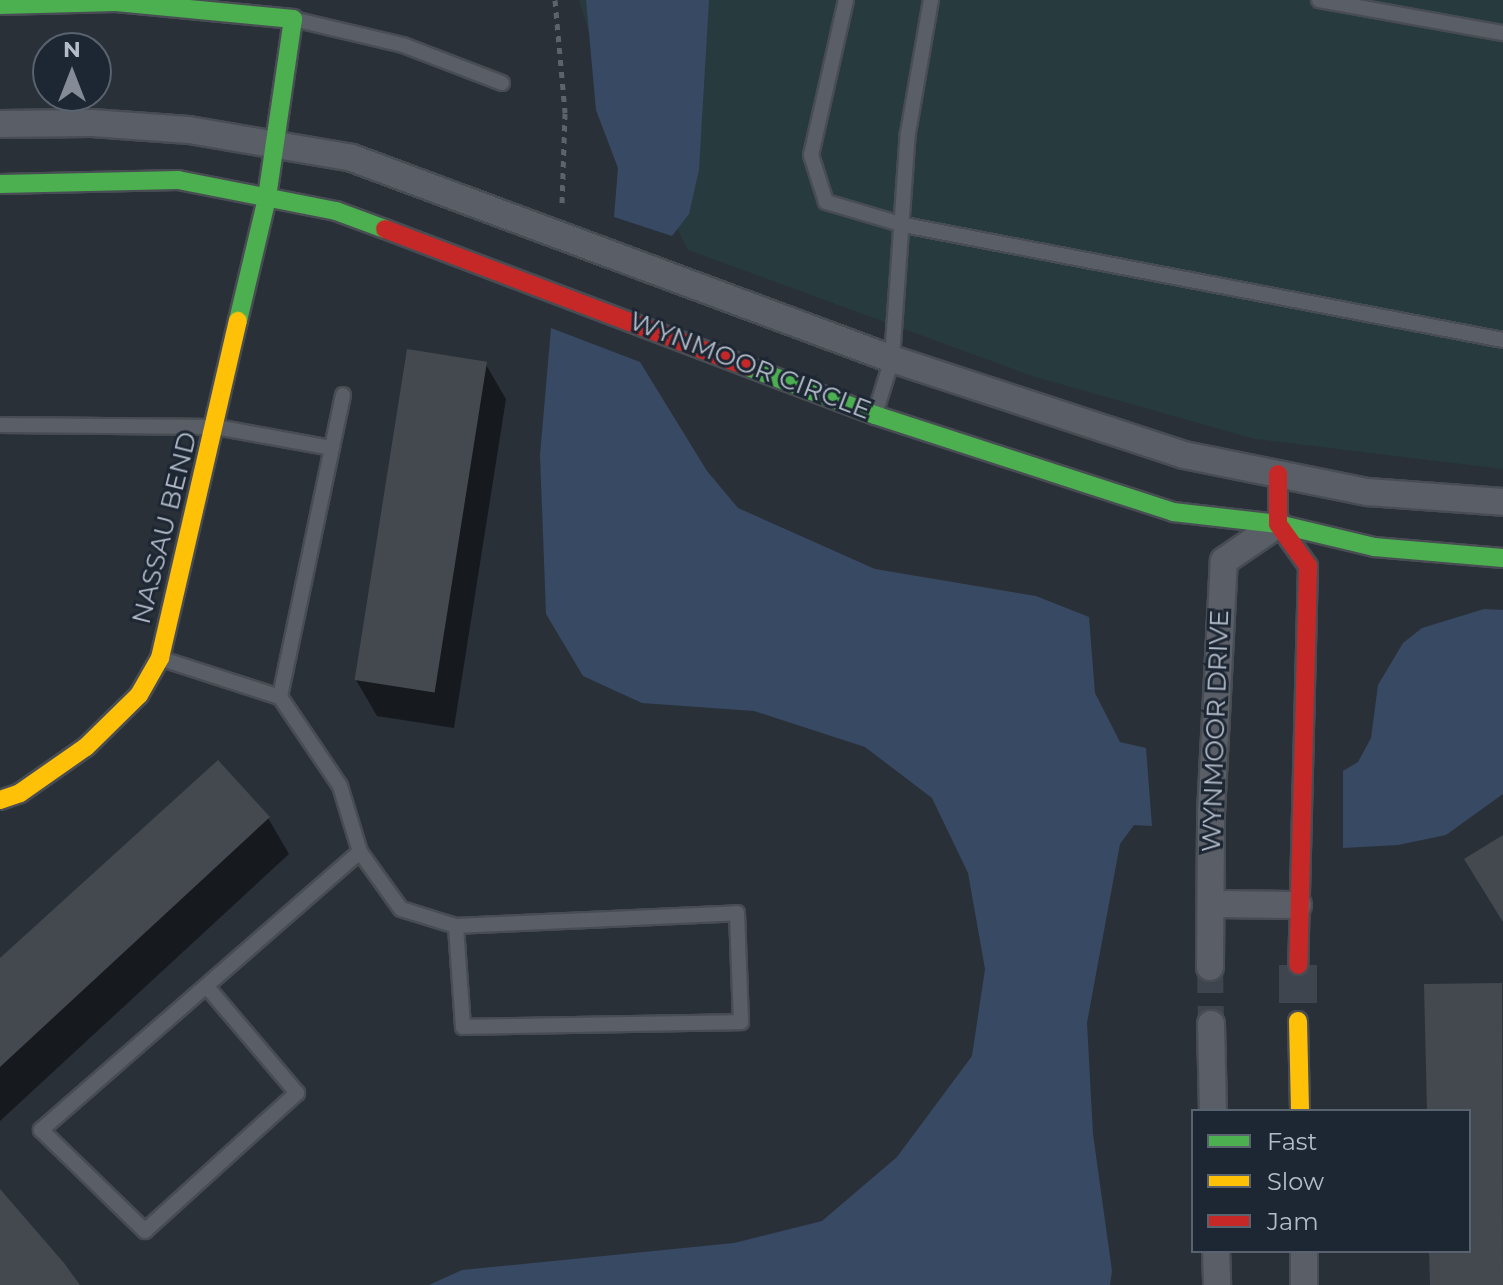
<!DOCTYPE html>
<html>
<head>
<meta charset="utf-8">
<style>
	body { margin:0 }
	#map { position:relative; width:1503px; height:1285px; overflow:hidden; background:#2a3038; font-family:Montserrat,sans-serif }
	div>[style] { position:absolute }
	.green>* { inset:0; background:#273a3e }
	.water>* { inset:0; background:#384963 }
	.shadow>* { inset:0; background:#0007 }
	.building>* { inset:0; background:#444950; transform-origin:0 0 }
	.street-tunnel>* { height:26px; margin-top:-13px; transform-origin:0; background:repeating-linear-gradient(90deg,#3f454e 0 26px,transparent 0 39px) }
	.secondary-tunnel>* { height:38px; margin-top:-19px; transform-origin:0; background:repeating-linear-gradient(90deg,#3f454e 0 38px,transparent 0 57px) }
	.path>* { height:5px; margin-top:-2.5px; transform-origin:0; background:repeating-linear-gradient(90deg,#5d636a 0 6px,transparent 0 12px) }
	.roads { filter:drop-shadow(2px 0 #484c53) drop-shadow(-2px 0 #484c53) drop-shadow(0 2px #484c53) drop-shadow(0 -2px #484c53) }
	.lane>* { height:14px; margin:-7px; padding:0 7px; transform-origin:7px; border-radius:7px; background:#5a5e66 }
	.street>* { height:26px; margin:-13px; padding:0 13px; transform-origin:13px; border-radius:13px; background:#5a5e66 }
	.fast>* { height:18px; margin:-9px; padding:0 9px; transform-origin:9px; border-radius:9px; background:#4caf50 }
	.slow>* { height:18px; margin:-9px; padding:0 9px; transform-origin:9px; border-radius:9px; background:#ffc107 }
	.jam>* { height:18px; margin:-9px; padding:0 9px; transform-origin:9px; border-radius:9px; background:#c62828 }
	span { translate:-50% -50%; white-space:nowrap; text-align:center; line-height:1.15; -webkit-text-stroke:6px #1d2633; paint-order:stroke }
	.street-label { font-size:26px; color:#b4bcc9 }
	.legend { position:absolute; left:1191px; top:1109px; width:280px; height:144px; box-sizing:border-box; background:#1d2633; border:2px solid #59626f; margin:0; padding:10px 14px; list-style:none; font-size:24px; color:#b4bcc9 }
	.legend li { display:flex; align-items:center; gap:16px; height:40px }
	.legend b { width:40px; border:2px solid #59626f }
	.north { position:absolute; left:32px; top:32px; width:80px; height:80px; box-sizing:border-box; background:#1d2633; border:2px solid #59626f; border-radius:50%; rotate:0deg; font-size:22px; font-weight:700; line-height:32px; text-align:center; color:#b4bcc9 }
	.north::after { content:''; display:block; margin:auto; width:28px; height:36px; background:#848b96; clip-path:polygon(50% 0,100% 100%,50% 72%,0 100%) }
</style>
</head>
<body>
<div id="map">
	<div class="green">
		<div style="clip-path:polygon(579px 0,1503px 0,1503px 469px,1255px 439px,1032px 376px,688px 250px,607px 91px)"></div>
	</div>
	<div class="water">
		<div style="clip-path:polygon(586px 0,709px 0,699px 170px,689px 214px,672px 236px,614px 217px,618px 168px,596px 110px)"></div>
		<div style="clip-path:polygon(551px 328px,640px 362px,707px 471px,738px 508px,875px 569px,1036px 596px,1089px 617px,1095px 693px,1120px 742px,1146px 748px,1152px 826px,1134px 825px,1120px 844px,1087px 1023px,1093px 1134px,1112px 1271px,1110px 1285px,429px 1285px,462px 1270px,734px 1243px,822px 1221px,897px 1157px,972px 1056px,985px 969px,968px 873px,932px 798px,865px 747px,754px 711px,642px 703px,583px 676px,546px 614px,540px 455px)"></div>
		<div style="clip-path:polygon(1484px 609px,1503px 610px,1503px 794px,1446px 835px,1398px 845px,1343px 848px,1343px 771px,1358px 762px,1371px 738px,1378px 685px,1403px 643px,1422px 628px)"></div>
	</div>
	<div class="shadow">
		<div style="clip-path:polygon(485px 363px,506px 399px,454px 728px,377px 716px,356px 680px)"></div>
		<div style="clip-path:polygon(268px 818px,289px 854px,0 1121px,0 961px)"></div>
		<div style="clip-path:polygon(1501px 985px,1503px 1285px,1432px 1285px,1431px 1251px,1469px 1251px,1469px 1111px,1429px 1111px)"></div>
	</div>
	<div class="building">
		<div style="left:407px;top:349px;width:81px;height:335px;rotate:9deg"></div>
		<div style="clip-path:polygon(218px 760px,270px 817px,0 1067px,0 958px)"></div>
		<div style="clip-path:polygon(1503px 835px,1503px 922px,1464px 859px)"></div>
		<div style="clip-path:polygon(1502px 983px,1503px 1285px,1430px 1285px,1429px 1251px,1469px 1251px,1469px 1111px,1427px 1111px,1424px 984px)"></div>
		<div style="clip-path:polygon(0 1189px,64px 1263px,80px 1285px,0 1285px)"></div>
	</div>
	<div class="street-tunnel">
		<div style="left:1210px;top:967px;width:57px;rotate:89deg"></div>
	</div>
	<div class="secondary-tunnel">
		<div style="left:1298px;top:965px;width:56px;rotate:90deg"></div>
	</div>
	<div class="path">
		<div style="left:555px;top:0;width:113px;rotate:84.9deg"></div>
		<div style="left:565px;top:113px;width:91px;rotate:91.9deg"></div>
	</div>
	<div class="roads">
		<div class="lane">
			<div style="left:846px;top:0;width:159px;rotate:102.7deg"></div>
			<div style="left:811px;top:155px;width:49px;rotate:72.3deg"></div>
			<div style="left:826px;top:202px;width:81px;rotate:16.4deg"></div>
			<div style="left:904px;top:225px;width:610px;rotate:10.87deg"></div>
			<div style="left:1319px;top:0;width:187px;rotate:10.2deg"></div>
			<div style="left:293px;top:19px;width:113px;rotate:13.3deg"></div>
			<div style="left:403px;top:45px;width:106px;rotate:21deg"></div>
			<div style="left:343px;top:395px;width:309px;rotate:101.8deg"></div>
			<div style="left:280px;top:697px;width:107px;rotate:56deg"></div>
			<div style="left:340px;top:786px;width:69px;rotate:73.1deg"></div>
			<div style="left:360px;top:852px;width:70px;rotate:54.3deg"></div>
			<div style="left:401px;top:909px;width:58px;rotate:17.2deg"></div>
			<div style="left:456px;top:926px;width:281px;rotate:-2.6deg"></div>
			<div style="left:737px;top:913px;width:109px;rotate:87.9deg"></div>
			<div style="left:741px;top:1022px;width:278px;rotate:179deg"></div>
			<div style="left:463px;top:1027px;width:101px;rotate:-94deg"></div>
			<div style="left:875px;top:414px;width:58px;rotate:-72.8deg"></div>
			<div style="left:892px;top:359px;width:227px;rotate:-86deg"></div>
			<div style="left:908px;top:133px;width:135px;rotate:-80.2deg"></div>
			<div style="left:0;top:425px;width:216px;rotate:0.5deg"></div>
			<div style="left:216px;top:427px;width:118px;rotate:10.3deg"></div>
			<div style="left:162px;top:659px;width:124px;rotate:17.9deg"></div>
			<div style="left:208px;top:988px;width:138px;rotate:49.7deg"></div>
			<div style="left:297px;top:1093px;width:205px;rotate:137.8deg"></div>
			<div style="left:145px;top:1231px;width:145px;rotate:-135.8deg"></div>
			<div style="left:41px;top:1130px;width:423px;rotate:-41.1deg"></div>
		</div>
		<div class="street">
			<div style="left:0;top:124px;width:92px;rotate:-0.6deg"></div>
			<div style="left:92px;top:123px;width:97px;rotate:4.1deg"></div>
			<div style="left:189px;top:130px;width:165px;rotate:9.7deg"></div>
			<div style="left:352px;top:158px;width:576px;rotate:20.42deg"></div>
			<div style="left:892px;top:359px;width:307px;rotate:18.2deg"></div>
			<div style="left:1184px;top:455px;width:188px;rotate:11.4deg"></div>
			<div style="left:1368px;top:492px;width:135px;rotate:4.2deg"></div>
			<div style="left:1211px;top:904px;width:87px;rotate:0.7deg"></div>
			<div style="left:1210px;top:967px;width:153px;rotate:-89.6deg"></div>
			<div style="left:1211px;top:814px;width:253px;rotate:-87.1deg"></div>
			<div style="left:1224px;top:561px;width:65px;rotate:-34.4deg"></div>
			<div style="left:1211px;top:1024px;width:87px;rotate:88.7deg"></div>
			<div style="left:1216px;top:1251px;width:34px;rotate:88deg"></div>
			<div style="left:1304px;top:1251px;width:34px;rotate:90deg"></div>
		</div>
		<div class="fast">
			<div style="left:0;top:5px;width:116px;rotate:-1.5deg"></div>
			<div style="left:116px;top:2px;width:178px;rotate:5.5deg"></div>
			<div style="left:293px;top:19px;width:181px;rotate:98.3deg"></div>
			<div style="left:267px;top:198px;width:126px;rotate:103.3deg"></div>
			<div style="left:0;top:184px;width:178px;rotate:-1.3deg"></div>
			<div style="left:178px;top:180px;width:161px;rotate:11.1deg"></div>
			<div style="left:336px;top:211px;width:52px;rotate:20.2deg"></div>
			<div style="left:748px;top:367px;width:136px;rotate:20.7deg"></div>
			<div style="left:875px;top:415px;width:313px;rotate:18deg"></div>
			<div style="left:1173px;top:512px;width:106px;rotate:6.5deg"></div>
			<div style="left:1278px;top:524px;width:99px;rotate:13.5deg"></div>
			<div style="left:1374px;top:547px;width:129px;rotate:4.9deg"></div>
		</div>
		<div class="slow">
			<div style="left:0;top:800px;width:21px;rotate:-19deg"></div>
			<div style="left:20px;top:793px;width:80px;rotate:-34.9deg"></div>
			<div style="left:86px;top:747px;width:74px;rotate:-44.5deg"></div>
			<div style="left:139px;top:695px;width:43px;rotate:-60.4deg"></div>
			<div style="left:160px;top:658px;width:346px;rotate:-77deg"></div>
			<div style="left:1298px;top:1021px;width:90px;rotate:88.7deg"></div>
		</div>
		<div class="jam">
			<div style="left:385px;top:229px;width:388px;rotate:20.8deg"></div>
			<div style="left:1278px;top:474px;width:50px;rotate:90deg"></div>
			<div style="left:1278px;top:524px;width:52px;rotate:54.5deg"></div>
			<div style="left:1308px;top:566px;width:399px;rotate:91.4deg"></div>
		</div>
	</div>
	<div class="street-label">
		<span style="left:750px;top:366px;rotate:21deg">WYNMOOR CIRCLE</span>
		<span style="left:165px;top:528px;rotate:-76deg">NASSAU BEND</span>
		<span style="left:1216px;top:731px;rotate:-88deg">WYNMOOR DRIVE</span>
	</div>
	<ul class="legend">
	<li><b style="height:10px;background:#4caf50"></b>Fast</li>
	<li><b style="height:10px;background:#ffc107"></b>Slow</li>
	<li><b style="height:10px;background:#c62828"></b>Jam</li>
	</ul>
	<div class="north">N</div>
</div>
</body>
</html>
